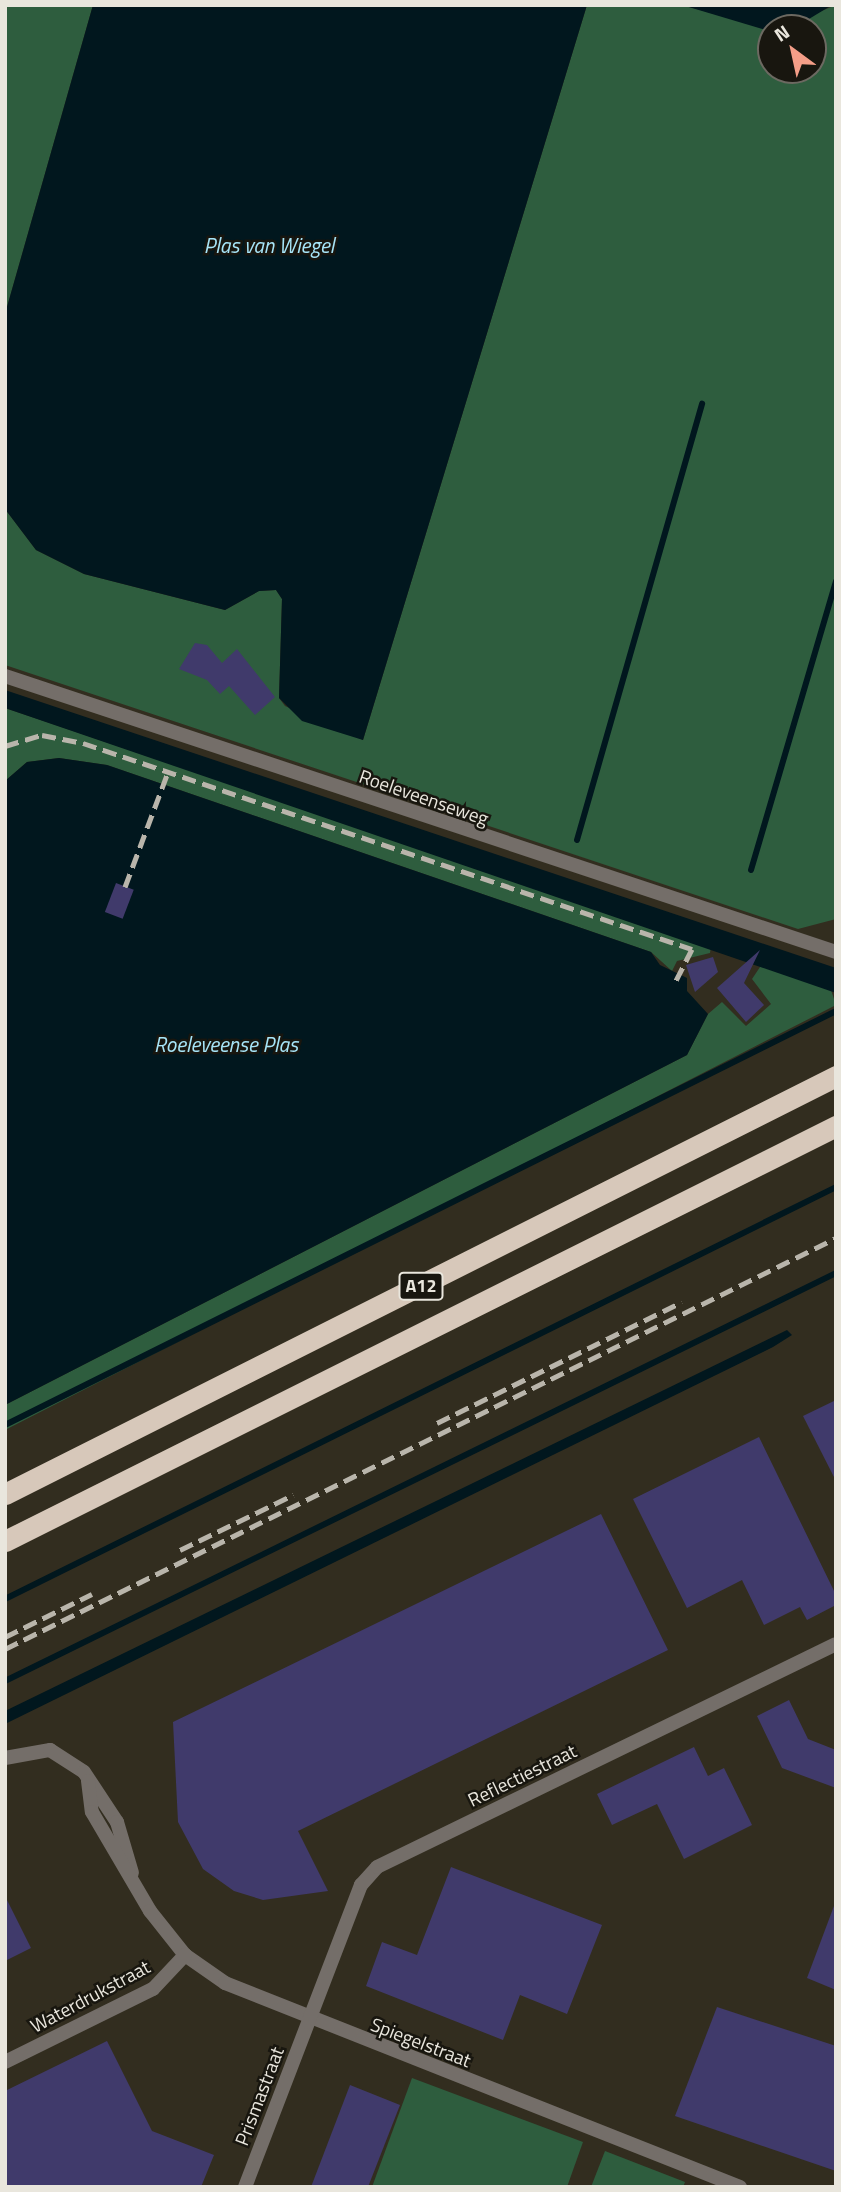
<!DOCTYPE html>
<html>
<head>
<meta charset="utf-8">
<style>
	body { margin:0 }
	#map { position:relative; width:841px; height:2192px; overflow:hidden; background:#322d1f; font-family:"Titillium Web",sans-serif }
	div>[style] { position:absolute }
	.green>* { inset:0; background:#2e5d3e }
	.water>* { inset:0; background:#01171e }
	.stream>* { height:6px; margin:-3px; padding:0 3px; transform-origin:3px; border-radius:3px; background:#01171e }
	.building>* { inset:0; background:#403a6b; transform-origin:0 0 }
	.minor>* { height:14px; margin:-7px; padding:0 7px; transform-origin:7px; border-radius:7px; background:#746e69 }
	.motorway>* { height:21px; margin:-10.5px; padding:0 10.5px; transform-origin:10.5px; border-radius:10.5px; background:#d7c8ba }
	.rail>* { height:5px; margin-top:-2.5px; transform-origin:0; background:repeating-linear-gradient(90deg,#b9b5ab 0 14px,transparent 0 21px) }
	span { translate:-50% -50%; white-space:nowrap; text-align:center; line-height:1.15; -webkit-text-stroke:5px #18160f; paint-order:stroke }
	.shield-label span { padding:2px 5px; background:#18160f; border:2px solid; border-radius:5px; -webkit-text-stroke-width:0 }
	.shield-label { font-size:18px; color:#e9e6dd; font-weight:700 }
	.street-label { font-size:19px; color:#e9e6dd }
	.water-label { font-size:21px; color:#a7e5f8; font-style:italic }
	.frame { position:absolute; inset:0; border:7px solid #e9e6dd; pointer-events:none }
	.north { position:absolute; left:757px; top:14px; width:70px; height:70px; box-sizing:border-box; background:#18160f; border:2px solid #6c6961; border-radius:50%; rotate:327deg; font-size:19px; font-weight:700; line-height:28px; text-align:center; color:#e9e6dd }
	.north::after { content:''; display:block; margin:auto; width:24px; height:32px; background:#f49e88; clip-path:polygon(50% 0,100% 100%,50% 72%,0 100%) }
</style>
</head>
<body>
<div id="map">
	<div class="green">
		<div style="clip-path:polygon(5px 5px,93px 5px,5px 314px)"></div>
		<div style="clip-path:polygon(587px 5px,682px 5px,771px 29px,771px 70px,813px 70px,813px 28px,780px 28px,836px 5px,836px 919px,798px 929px,5px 665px,5px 509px,36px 550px,84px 574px,225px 610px,259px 591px,276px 590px,282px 599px,279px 698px,285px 706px,363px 740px)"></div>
		<div style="clip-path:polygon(5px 708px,711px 946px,710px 953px,677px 961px,672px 971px,651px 952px,107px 765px,59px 758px,27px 762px,5px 781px)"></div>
		<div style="clip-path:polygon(762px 964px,830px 987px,836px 1005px,5px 1430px,5px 1405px,687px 1055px,708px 1014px,722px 1002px,746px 1026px,771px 1004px,752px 979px)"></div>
		<div style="clip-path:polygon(412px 2078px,583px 2142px,567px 2187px,372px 2187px)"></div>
		<div style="clip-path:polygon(605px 2151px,685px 2182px,683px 2187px,591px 2187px)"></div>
	</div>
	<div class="water">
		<div style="clip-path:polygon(93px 5px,587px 5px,363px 740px,302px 721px,279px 698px,282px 599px,276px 590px,259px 591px,225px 610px,84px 574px,36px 550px,5px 509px,5px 314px)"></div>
		<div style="clip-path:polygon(682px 5px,832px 5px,804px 22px,766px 30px)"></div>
		<div style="clip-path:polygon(5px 690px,836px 968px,836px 993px,5px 708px)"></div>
		<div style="clip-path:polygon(59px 758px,107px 765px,651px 952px,660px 965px,687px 978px,687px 991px,708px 1014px,687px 1055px,5px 1405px,5px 781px,27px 762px)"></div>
		<div style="clip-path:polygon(787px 1330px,792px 1335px,773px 1347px,5px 1724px,5px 1711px)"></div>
	</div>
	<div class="stream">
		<div style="left:577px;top:840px;width:454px;rotate:-74deg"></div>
		<div style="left:751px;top:870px;width:301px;rotate:-73.6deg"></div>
		<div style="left:5px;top:1425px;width:928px;rotate:-26.48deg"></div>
		<div style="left:5px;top:1599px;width:928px;rotate:-26.37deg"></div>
		<div style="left:5px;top:1681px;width:926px;rotate:-26.15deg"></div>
	</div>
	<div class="building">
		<div style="clip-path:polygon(195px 643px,207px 645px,222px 663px,237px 649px,275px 697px,255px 715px,229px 686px,220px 694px,207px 680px,179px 669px)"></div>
		<div style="left:116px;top:883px;width:19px;height:31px;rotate:21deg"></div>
		<div style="clip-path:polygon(760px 950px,744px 983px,764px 1005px,746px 1022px,717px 988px)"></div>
		<div style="clip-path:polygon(713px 957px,718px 972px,695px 992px,686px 965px)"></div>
		<div style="clip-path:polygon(836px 1400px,836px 1481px,803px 1416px)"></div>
		<div style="clip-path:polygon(759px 1437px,836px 1595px,836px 1605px,807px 1620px,800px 1607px,764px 1625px,742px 1580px,687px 1608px,633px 1499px)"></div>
		<div style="clip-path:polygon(601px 1514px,668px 1650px,298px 1831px,328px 1891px,263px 1900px,234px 1891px,203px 1869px,178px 1822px,173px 1722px)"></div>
		<div style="clip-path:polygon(789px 1700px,808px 1739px,836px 1750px,836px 1788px,782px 1768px,757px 1716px)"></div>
		<div style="clip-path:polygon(694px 1747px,708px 1776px,724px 1768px,752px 1825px,684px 1859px,657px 1804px,612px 1825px,597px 1794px)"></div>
		<div style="clip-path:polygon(451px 1867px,602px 1925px,567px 2014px,520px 1995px,503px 2040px,366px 1986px,382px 1942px,417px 1955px)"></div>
		<div style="clip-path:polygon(5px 1896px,31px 1948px,5px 1961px)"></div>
		<div style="clip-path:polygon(834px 1906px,836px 1907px,836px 1990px,807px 1978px)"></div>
		<div style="clip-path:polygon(717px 2007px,836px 2046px,836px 2171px,675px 2116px)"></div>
		<div style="clip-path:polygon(107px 2041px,152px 2131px,214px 2155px,201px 2187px,5px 2187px,5px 2091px)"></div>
		<div style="clip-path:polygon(350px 2085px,400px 2105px,368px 2187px,311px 2187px)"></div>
	</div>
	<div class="minor">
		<div style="left:5px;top:676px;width:876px;rotate:18.37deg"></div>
		<div style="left:5px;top:1758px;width:46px;rotate:-10.1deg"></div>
		<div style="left:50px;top:1750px;width:40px;rotate:32.9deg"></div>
		<div style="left:84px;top:1772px;width:60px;rotate:56.6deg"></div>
		<div style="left:117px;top:1822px;width:53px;rotate:73.6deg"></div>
		<div style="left:88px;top:1781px;width:31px;rotate:83deg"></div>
		<div style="left:92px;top:1812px;width:115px;rotate:59.6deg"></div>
		<div style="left:150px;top:1911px;width:56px;rotate:51.5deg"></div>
		<div style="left:185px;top:1955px;width:49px;rotate:35deg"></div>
		<div style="left:225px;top:1983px;width:554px;rotate:21.61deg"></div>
		<div style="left:5px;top:2062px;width:165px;rotate:-26.3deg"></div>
		<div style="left:153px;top:1989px;width:47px;rotate:-46.7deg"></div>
		<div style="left:245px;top:2187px;width:324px;rotate:-69deg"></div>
		<div style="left:361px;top:1885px;width:24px;rotate:-48deg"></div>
		<div style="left:377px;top:1867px;width:510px;rotate:-25.91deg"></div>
	</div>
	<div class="motorway">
		<div style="left:5px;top:1494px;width:930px;rotate:-26.7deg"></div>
		<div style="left:5px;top:1541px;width:929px;rotate:-26.54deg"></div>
	</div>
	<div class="rail">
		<div style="left:5px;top:746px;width:39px;rotate:-17deg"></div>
		<div style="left:42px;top:735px;width:42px;rotate:11deg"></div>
		<div style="left:83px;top:743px;width:643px;rotate:18.69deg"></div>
		<div style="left:692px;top:949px;width:36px;rotate:117deg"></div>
		<div style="left:125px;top:887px;width:123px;rotate:-69.5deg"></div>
		<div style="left:437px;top:1423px;width:273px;rotate:-26.3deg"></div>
		<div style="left:180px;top:1550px;width:126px;rotate:-26deg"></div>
		<div style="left:5px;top:1637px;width:97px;rotate:-26.3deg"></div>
		<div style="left:5px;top:1649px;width:927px;rotate:-26.32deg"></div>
	</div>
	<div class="shield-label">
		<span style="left:421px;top:1286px">A12</span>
	</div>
	<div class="street-label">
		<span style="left:424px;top:797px;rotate:19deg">Roeleveenseweg</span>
		<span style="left:522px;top:1775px;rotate:-26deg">Reflectiestraat</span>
		<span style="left:90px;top:1996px;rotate:-28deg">Waterdrukstraat</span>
		<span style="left:421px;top:2042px;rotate:21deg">Spiegelstraat</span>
		<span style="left:259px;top:2096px;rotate:-69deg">Prismastraat</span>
	</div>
	<div class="water-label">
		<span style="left:269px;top:245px">Plas van Wiegel</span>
		<span style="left:226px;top:1044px">Roeleveense Plas</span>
	</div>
	<div class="frame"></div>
	<div class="north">N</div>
</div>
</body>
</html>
